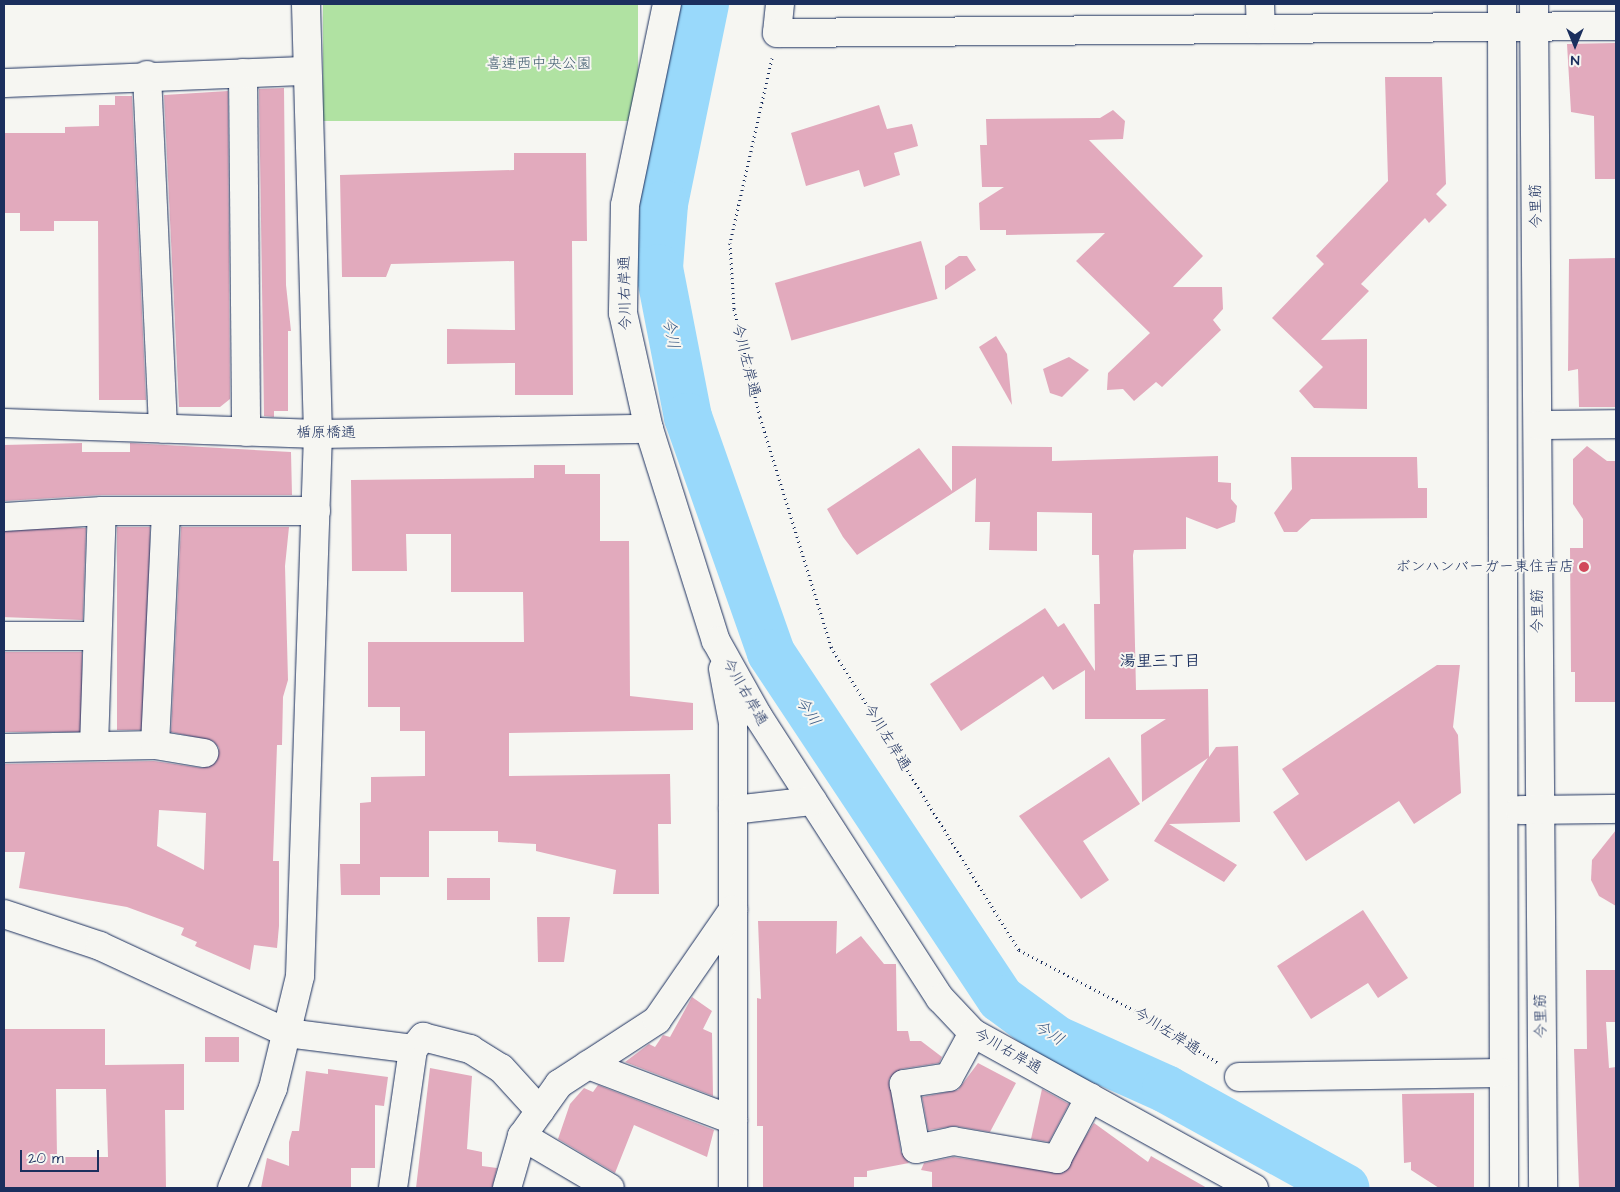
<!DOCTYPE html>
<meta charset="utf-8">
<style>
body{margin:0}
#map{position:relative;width:1620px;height:1192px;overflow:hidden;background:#f6f6f2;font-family:"Architects Daughter","Klee One",sans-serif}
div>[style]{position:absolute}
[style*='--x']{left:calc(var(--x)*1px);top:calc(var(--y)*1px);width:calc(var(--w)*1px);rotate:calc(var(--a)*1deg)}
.green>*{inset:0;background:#b0e2a2;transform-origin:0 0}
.river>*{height:48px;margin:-24px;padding:0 24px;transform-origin:24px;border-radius:24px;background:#99d9fb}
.building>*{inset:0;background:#e2aabd;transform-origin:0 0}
.path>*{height:3px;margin-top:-1.5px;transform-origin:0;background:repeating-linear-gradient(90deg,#1b2f5e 0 1px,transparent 0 5px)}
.roads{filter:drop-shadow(0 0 1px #1b2f5e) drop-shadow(0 0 1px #1b2f5e)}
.minor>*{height:28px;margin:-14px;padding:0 14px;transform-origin:14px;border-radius:14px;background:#f6f6f2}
.dots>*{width:14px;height:14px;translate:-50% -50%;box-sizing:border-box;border:2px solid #f6f6f2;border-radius:50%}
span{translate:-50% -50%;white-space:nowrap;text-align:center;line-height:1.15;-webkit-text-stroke:4px #f6f6f2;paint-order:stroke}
.park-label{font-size:15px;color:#405c6f}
.street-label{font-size:15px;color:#1b2f5e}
.poi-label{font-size:15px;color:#1b2f5e}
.right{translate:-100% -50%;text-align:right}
.water-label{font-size:16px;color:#3a5a85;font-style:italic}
.neighbourhood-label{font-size:16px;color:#1b2f5e;font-weight:700}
.frame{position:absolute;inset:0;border:5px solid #1b2f5e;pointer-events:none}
.north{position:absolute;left:1550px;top:20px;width:50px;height:50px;-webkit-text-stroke:4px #f6f6f2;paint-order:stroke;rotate:180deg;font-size:14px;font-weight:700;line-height:20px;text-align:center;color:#1b2f5e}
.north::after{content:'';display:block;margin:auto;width:18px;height:22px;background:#1b2f5e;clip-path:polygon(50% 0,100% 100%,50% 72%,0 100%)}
.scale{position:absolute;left:20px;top:1150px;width:79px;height:22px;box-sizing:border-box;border:2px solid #1b2f5e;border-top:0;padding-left:6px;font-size:15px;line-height:18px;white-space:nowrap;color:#1b2f5e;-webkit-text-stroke:4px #f6f6f2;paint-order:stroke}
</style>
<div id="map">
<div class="green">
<div style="left:323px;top:4px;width:315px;height:117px"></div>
</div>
<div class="river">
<div style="--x:705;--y:4;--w:204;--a:101.6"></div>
<div style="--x:664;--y:204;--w:64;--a:94.5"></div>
<div style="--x:659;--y:268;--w:152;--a:79"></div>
<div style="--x:688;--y:417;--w:250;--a:70.6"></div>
<div style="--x:771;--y:653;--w:415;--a:56.4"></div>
<div style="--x:1001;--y:999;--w:69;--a:36.2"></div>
<div style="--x:1057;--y:1040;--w:120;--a:24.2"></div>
<div style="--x:1166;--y:1089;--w:205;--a:28.9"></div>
</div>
<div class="building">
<div style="clip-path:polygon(1616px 43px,1616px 179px,1595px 179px,1594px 116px,1571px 112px,1567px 44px)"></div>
<div style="clip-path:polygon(1385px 77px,1442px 77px,1446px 184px,1436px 194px,1447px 205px,1429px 223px,1425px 218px,1361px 284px,1369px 291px,1321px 340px,1367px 339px,1367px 409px,1314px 408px,1299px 391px,1323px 367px,1272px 318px,1324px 264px,1316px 256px,1388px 181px)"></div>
<div style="clip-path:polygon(284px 88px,286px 285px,291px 331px,288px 331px,288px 411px,274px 411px,274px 417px,264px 416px,259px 89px)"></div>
<div style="clip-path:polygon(228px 91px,230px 399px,220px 407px,179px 407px,164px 95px)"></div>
<div style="clip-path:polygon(115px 96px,132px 96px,146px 400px,99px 400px,98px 221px,54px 221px,54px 231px,20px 231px,20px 213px,4px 213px,4px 133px,65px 133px,65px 127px,99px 126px,99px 105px,115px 105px)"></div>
<div style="clip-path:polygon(879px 105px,887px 129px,912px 124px,915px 134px,918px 146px,894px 153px,900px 175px,864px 187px,859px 170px,806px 186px,791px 133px)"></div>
<div style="clip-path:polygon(1113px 110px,1125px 121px,1123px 139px,1089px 140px,1203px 256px,1173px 287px,1222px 287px,1223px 309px,1213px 320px,1221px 330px,1162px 387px,1156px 382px,1134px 401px,1123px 389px,1107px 390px,1108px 373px,1150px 333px,1076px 261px,1105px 233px,1006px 235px,1006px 230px,980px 230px,979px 203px,1004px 187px,982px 187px,980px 145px,987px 145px,986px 119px,1100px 118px)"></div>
<div style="clip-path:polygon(514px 153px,586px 153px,587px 241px,572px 241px,573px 395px,515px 395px,515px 363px,447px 364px,447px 329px,515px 330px,514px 261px,391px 264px,386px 277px,342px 277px,340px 175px,514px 170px)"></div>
<div style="left:921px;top:241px;width:60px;height:152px;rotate:74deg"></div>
<div style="clip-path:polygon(959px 256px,967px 256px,976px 270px,945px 290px,945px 266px)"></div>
<div style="clip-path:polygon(1616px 258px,1616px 407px,1579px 407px,1578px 369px,1568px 371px,1569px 259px)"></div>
<div style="clip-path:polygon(996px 336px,1007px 354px,1012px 405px,979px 347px)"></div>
<div style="clip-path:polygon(1069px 357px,1089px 370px,1062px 397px,1050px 393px,1043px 369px)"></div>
<div style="clip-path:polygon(82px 443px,82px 452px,130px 452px,130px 443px,291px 452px,292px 495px,102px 495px,4px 501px,4px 445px)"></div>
<div style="clip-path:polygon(952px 446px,1052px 447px,1052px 461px,1218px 456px,1218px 482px,1231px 483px,1231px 499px,1237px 506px,1235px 522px,1217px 529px,1186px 517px,1186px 549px,1134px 550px,1133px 555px,1136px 690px,1208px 689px,1209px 757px,1216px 747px,1238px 746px,1240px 822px,1169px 824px,1237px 865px,1224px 882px,1154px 841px,1208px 758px,1142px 802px,1141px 735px,1166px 719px,1085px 719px,1085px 670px,1053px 690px,1043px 676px,961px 731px,930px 684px,1045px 608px,1058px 627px,1064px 623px,1095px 671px,1094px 604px,1100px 604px,1099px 555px,1092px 555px,1092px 513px,1037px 512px,1037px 551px,989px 550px,990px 522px,975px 522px,976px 478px,857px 555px,843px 537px,827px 509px,919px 448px,952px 491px)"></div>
<div style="clip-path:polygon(1587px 446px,1607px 461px,1616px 461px,1616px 702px,1575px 702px,1575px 672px,1571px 672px,1570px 548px,1583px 548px,1583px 519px,1573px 504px,1573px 459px)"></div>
<div style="clip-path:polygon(1291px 457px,1417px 457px,1418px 488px,1427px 488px,1427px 518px,1311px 519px,1297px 532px,1284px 532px,1274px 513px,1292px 489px)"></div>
<div style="clip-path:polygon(534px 465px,565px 465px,565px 474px,600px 474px,600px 541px,629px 541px,630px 696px,693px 703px,693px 730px,509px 733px,509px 776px,670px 774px,671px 824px,658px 824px,659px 894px,613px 894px,616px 870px,536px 851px,536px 844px,498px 842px,498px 831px,429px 831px,429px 877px,380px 877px,380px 895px,341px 895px,340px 864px,360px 864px,360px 803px,371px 802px,371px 777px,425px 776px,425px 731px,400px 731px,400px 707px,368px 707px,368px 642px,524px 642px,523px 592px,451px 592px,451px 534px,406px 534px,407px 571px,352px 571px,351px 480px,534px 478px)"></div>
<div style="left:117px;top:527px;width:33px;height:203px"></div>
<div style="clip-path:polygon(evenodd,181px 527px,289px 527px,285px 566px,288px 680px,283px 697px,282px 745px,277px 745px,273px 861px,279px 861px,279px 926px,277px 948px,254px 945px,250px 970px,195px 946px,197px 942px,181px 935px,184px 928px,127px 907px,19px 888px,25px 852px,4px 852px,4px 764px,154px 761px,202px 768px,216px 762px,219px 748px,213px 741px,171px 732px,181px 527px,159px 810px,206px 813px,204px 870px,157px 846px,159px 810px)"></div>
<div style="left:86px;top:528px;width:92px;height:82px;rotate:92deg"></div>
<div style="left:4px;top:652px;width:78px;height:80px"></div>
<div style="clip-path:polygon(1437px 665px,1460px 665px,1453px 727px,1458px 735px,1461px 793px,1414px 824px,1399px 801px,1306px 861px,1273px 812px,1299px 794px,1282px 769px)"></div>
<div style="clip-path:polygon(1109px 757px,1140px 804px,1083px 841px,1109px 880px,1081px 899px,1019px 816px)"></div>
<div style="clip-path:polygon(1616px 830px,1616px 906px,1599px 896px,1591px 880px,1592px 860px)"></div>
<div style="left:447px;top:878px;width:43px;height:22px"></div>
<div style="clip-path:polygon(1363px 910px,1408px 978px,1378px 998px,1368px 983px,1311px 1019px,1277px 966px)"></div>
<div style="clip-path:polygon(537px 917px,570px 917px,564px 962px,538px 962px)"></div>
<div style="clip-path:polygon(758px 921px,837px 921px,836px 954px,861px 936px,884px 964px,896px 964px,897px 1031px,908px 1031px,910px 1041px,921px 1041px,942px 1057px,939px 1063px,901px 1069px,889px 1079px,901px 1152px,909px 1163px,867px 1171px,867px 1177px,854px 1177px,854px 1187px,763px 1188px,763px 1126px,757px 1126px,757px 998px,761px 999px)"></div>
<div style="clip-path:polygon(1586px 970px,1616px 970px,1616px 1022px,1606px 1022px,1609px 1068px,1616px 1067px,1616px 1188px,1579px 1188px,1574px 1049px,1587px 1049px)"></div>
<div style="clip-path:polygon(692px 997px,712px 1011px,703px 1029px,712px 1033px,713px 1096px,625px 1062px,649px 1044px,655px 1047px,663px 1035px,670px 1037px)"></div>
<div style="clip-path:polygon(evenodd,4px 1029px,105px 1029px,105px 1065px,184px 1064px,184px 1110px,165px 1110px,166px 1188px,4px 1188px,4px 1029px,56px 1089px,106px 1089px,108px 1157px,57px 1157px,56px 1089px)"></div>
<div style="left:205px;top:1037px;width:34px;height:25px"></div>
<div style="clip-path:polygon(978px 1063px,1016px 1083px,990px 1132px,955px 1126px,928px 1130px,922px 1097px,958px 1090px)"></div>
<div style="clip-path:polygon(430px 1068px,472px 1076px,467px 1149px,482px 1152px,482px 1166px,497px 1168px,492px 1188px,416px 1188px)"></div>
<div style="clip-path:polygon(328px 1069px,388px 1077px,384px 1106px,375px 1105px,375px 1168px,351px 1168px,351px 1188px,261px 1188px,267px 1158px,289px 1166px,289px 1142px,292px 1131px,299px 1131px,306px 1071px,328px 1074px)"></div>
<div style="clip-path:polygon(598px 1085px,714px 1130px,707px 1157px,634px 1125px,615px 1173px,558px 1139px,570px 1104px,584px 1088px,593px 1092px)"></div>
<div style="clip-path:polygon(1042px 1089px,1069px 1104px,1049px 1142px,1031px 1139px)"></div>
<div style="clip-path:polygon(1474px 1093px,1474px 1187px,1439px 1188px,1411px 1170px,1411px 1162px,1404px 1163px,1402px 1094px)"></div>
<div style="clip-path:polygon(1094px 1123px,1148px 1162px,1151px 1156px,1207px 1188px,932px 1188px,932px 1172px,921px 1170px,924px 1163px,953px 1157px,1063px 1173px)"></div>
</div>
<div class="path">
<div style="--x:772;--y:58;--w:190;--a:102.8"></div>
<div style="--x:730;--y:243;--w:66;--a:86.5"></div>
<div style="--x:734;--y:309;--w:111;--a:76.5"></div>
<div style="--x:760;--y:417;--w:241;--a:72.8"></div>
<div style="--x:831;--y:647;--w:357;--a:58.2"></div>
<div style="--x:1019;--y:950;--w:147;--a:27.6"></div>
<div style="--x:1149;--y:1018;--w:82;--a:33.1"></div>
</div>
<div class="roads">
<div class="minor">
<div style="--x:667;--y:4;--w:205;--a:101.8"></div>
<div style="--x:625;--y:205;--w:108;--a:91.1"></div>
<div style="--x:623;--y:313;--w:119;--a:77.4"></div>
<div style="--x:649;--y:429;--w:222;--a:72.5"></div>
<div style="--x:716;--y:641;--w:86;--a:60.8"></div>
<div style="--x:758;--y:716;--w:336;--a:57.2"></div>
<div style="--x:940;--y:998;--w:48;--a:46.7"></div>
<div style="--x:973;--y:1033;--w:321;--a:28.9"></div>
<div style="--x:780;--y:4;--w:29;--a:96"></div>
<div style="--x:777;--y:33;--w:839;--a:-0.48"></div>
<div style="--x:1260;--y:4;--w:25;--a:88"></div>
<div style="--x:1502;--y:4;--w:1184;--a:89.9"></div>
<div style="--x:1534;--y:4;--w:1184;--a:89.56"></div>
<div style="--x:243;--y:73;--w:359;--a:89.5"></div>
<div style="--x:147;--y:75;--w:354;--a:87.4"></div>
<div style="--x:4;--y:83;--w:303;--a:-2.3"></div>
<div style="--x:4;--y:423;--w:314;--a:2"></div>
<div style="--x:318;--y:434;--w:331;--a:-0.9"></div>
<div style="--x:1538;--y:425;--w:78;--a:-0.7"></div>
<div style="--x:4;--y:517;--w:98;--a:-3.5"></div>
<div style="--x:102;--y:511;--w:214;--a:0"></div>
<div style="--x:4;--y:636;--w:93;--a:0"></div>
<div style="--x:723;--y:669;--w:55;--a:79.5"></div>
<div style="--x:733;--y:723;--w:465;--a:90"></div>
<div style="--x:155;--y:745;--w:234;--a:-87.3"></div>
<div style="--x:94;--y:746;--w:235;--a:-88.1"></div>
<div style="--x:4;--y:748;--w:151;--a:-1.1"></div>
<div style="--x:155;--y:745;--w:50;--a:9.3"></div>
<div style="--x:733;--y:810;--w:80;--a:-6.5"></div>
<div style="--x:1520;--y:810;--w:96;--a:-0.6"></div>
<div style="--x:4;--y:914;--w:101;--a:18.4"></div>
<div style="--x:100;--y:946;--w:206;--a:24.9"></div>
<div style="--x:287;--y:1033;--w:127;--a:7.2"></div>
<div style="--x:973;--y:1033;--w:50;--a:118.6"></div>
<div style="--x:949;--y:1077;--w:46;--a:171.2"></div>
<div style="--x:904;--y:1084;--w:66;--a:79.5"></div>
<div style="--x:916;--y:1149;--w:38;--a:-12"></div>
<div style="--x:953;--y:1141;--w:106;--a:9.8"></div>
<div style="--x:1057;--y:1159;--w:70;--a:-62"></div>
<div style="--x:588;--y:1065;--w:155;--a:20.8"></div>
<div style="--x:1239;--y:1077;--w:263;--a:-0.9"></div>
<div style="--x:522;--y:1136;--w:102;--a:30.6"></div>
<div style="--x:232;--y:1188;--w:108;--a:-67.7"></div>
<div style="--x:273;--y:1088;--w:115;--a:-76.4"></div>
<div style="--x:300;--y:976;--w:542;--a:-88.1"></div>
<div style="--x:318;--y:434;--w:430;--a:-91.6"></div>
<div style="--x:393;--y:1188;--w:140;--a:-81.8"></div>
<div style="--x:413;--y:1049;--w:16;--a:-50"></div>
<div style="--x:423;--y:1037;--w:49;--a:14.3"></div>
<div style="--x:470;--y:1049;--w:36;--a:32"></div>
<div style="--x:501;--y:1068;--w:58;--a:47.8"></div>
<div style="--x:507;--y:1188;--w:54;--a:-73.9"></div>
<div style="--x:522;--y:1136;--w:64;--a:-54.6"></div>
<div style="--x:559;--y:1084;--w:117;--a:-33.1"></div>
<div style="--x:657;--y:1020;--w:134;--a:-55.4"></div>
</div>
</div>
<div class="dots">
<div style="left:1584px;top:567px;background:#d1495b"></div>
</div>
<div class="park-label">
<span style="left:539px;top:64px">喜連西中央公園</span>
</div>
<div class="street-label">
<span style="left:1536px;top:206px;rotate:-91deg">今里筋</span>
<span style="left:625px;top:293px;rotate:-91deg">今川右岸通</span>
<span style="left:746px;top:360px;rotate:76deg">今川左岸通</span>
<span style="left:326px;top:433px">楯原橋通</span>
<span style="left:1538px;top:611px;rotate:-90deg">今里筋</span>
<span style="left:745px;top:692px;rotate:60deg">今川右岸通</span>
<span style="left:887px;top:737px;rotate:58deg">今川左岸通</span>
<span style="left:1541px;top:1016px;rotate:-91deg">今里筋</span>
<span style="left:1167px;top:1031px;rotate:32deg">今川左岸通</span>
<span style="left:1008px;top:1051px;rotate:30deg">今川右岸通</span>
</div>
<div class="poi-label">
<span class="right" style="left:1574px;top:567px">ボンハンバーガー東住吉店</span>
</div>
<div class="water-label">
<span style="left:671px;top:333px;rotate:79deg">今川</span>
<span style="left:808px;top:711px;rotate:57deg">今川</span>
<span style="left:1049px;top:1033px;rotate:33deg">今川</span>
</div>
<div class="neighbourhood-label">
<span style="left:1160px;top:661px">湯里三丁目</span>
</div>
<div class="frame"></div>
<div class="north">N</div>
<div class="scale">20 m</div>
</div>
